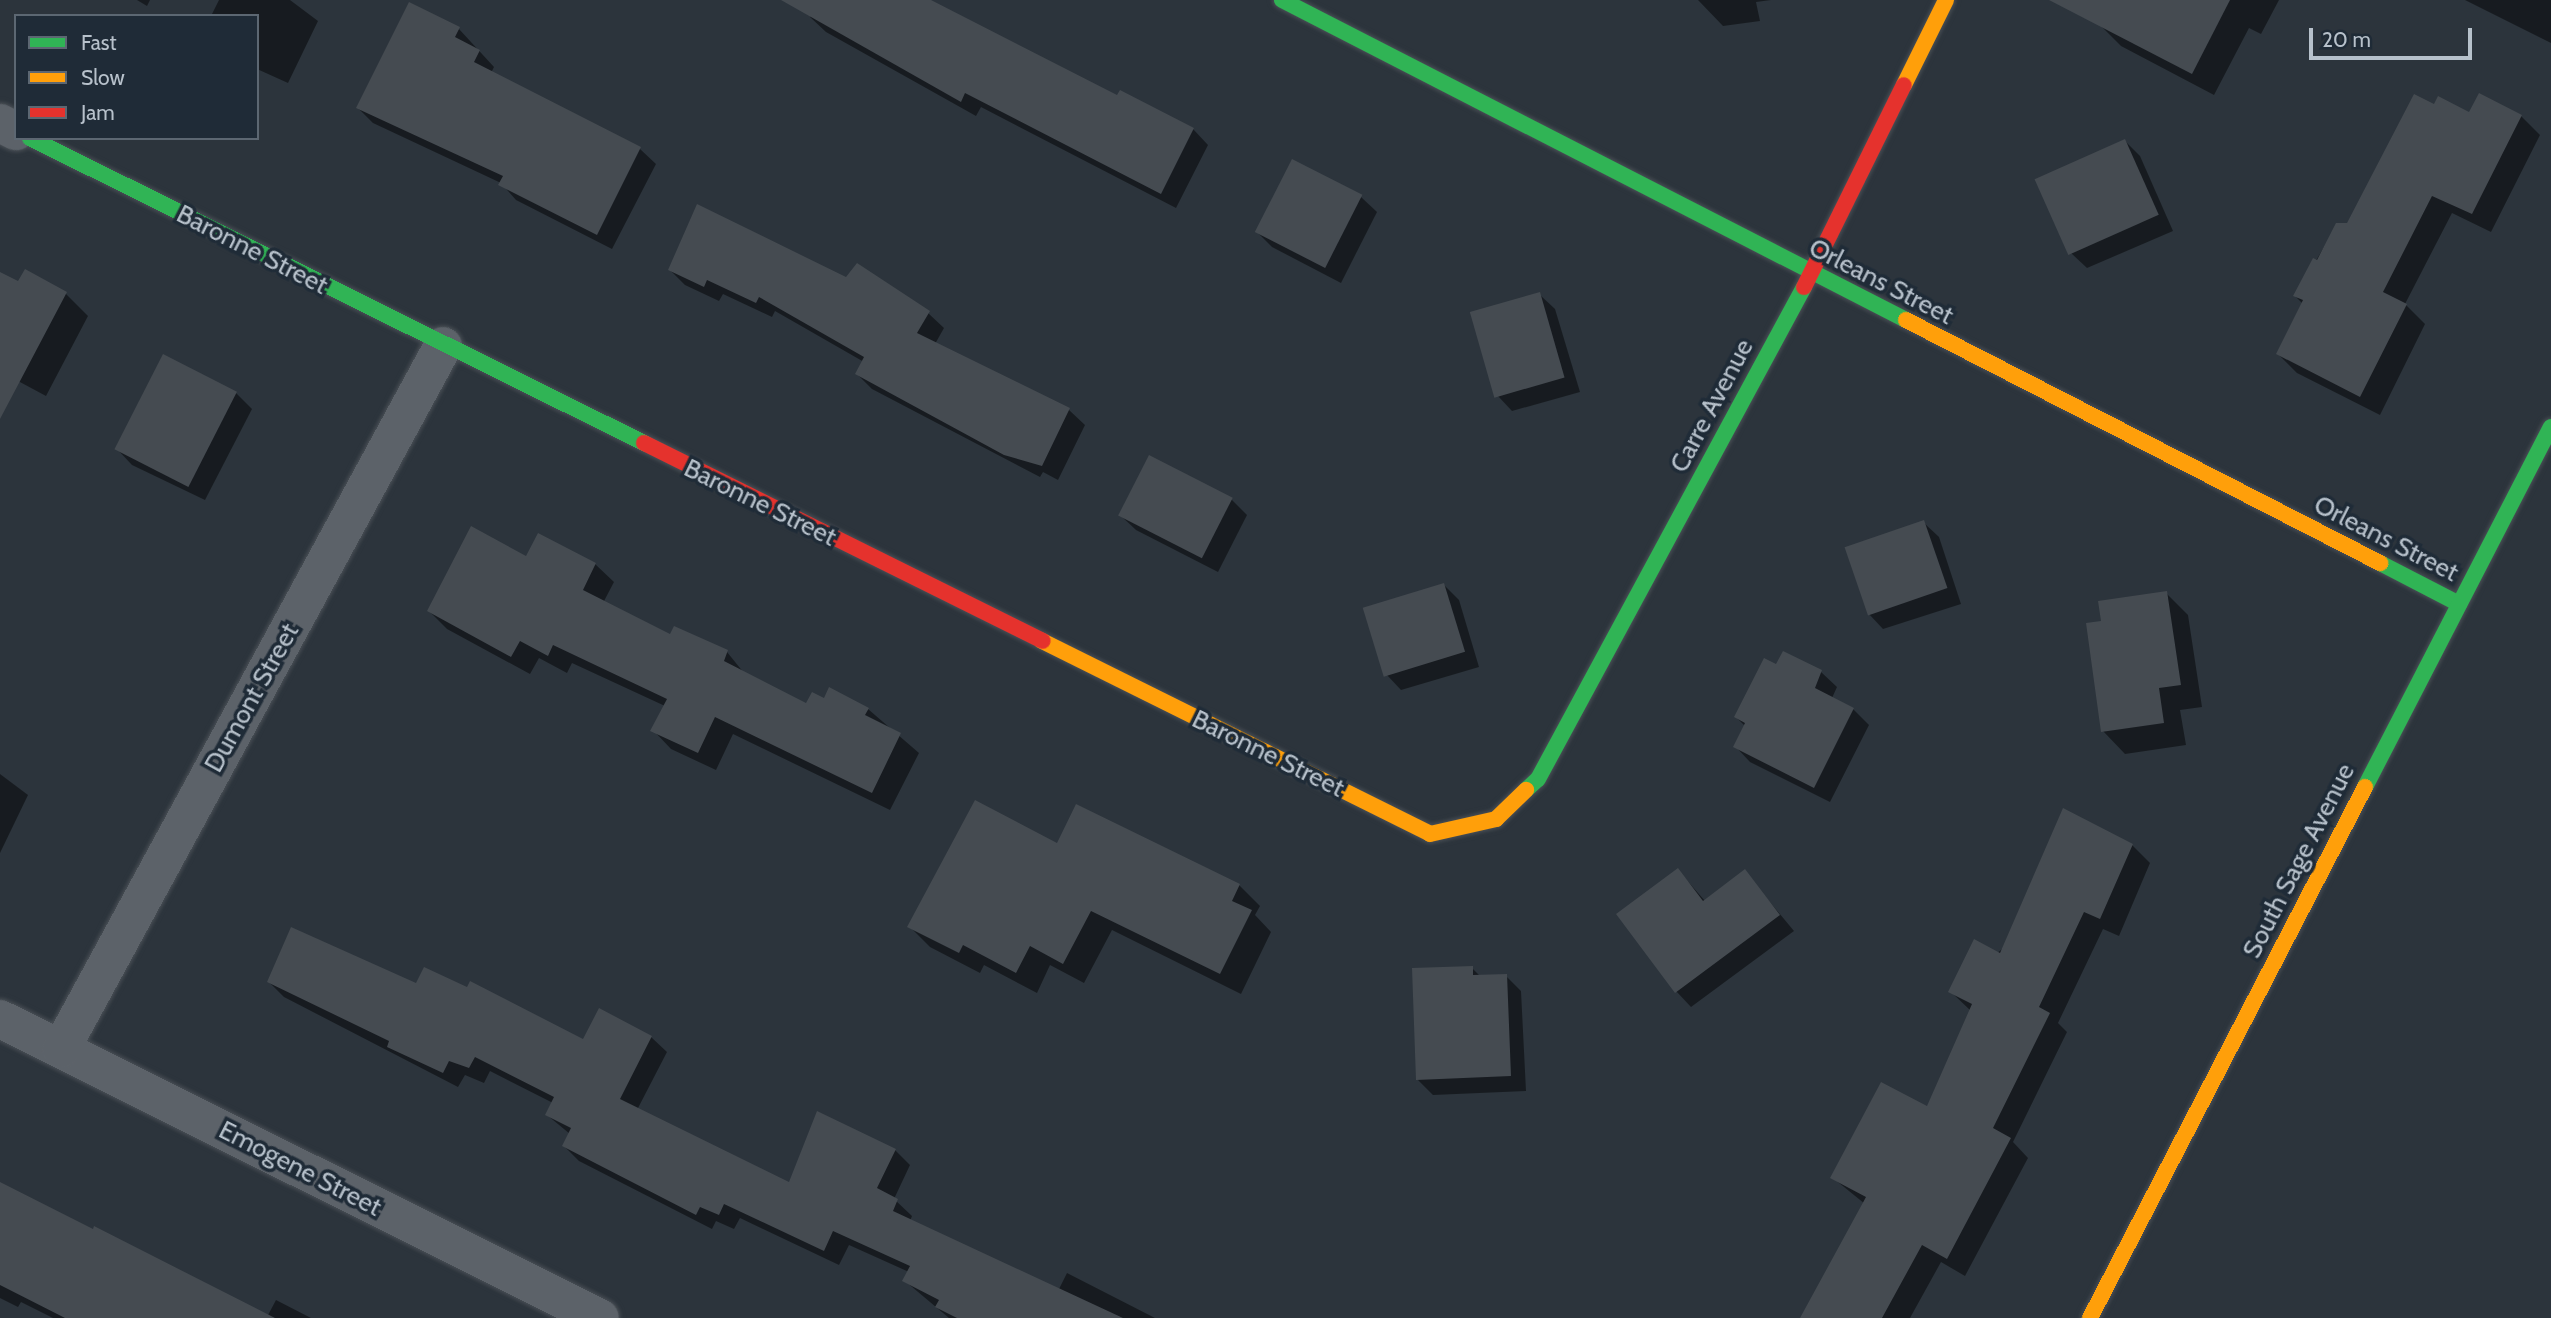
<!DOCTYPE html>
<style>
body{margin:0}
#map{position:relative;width:2551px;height:1318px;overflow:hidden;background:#2c343c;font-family:Cabin,sans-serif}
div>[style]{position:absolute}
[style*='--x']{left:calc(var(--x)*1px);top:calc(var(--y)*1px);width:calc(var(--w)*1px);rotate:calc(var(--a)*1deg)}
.shadow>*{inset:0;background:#0007}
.building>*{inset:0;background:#454b51;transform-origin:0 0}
.roads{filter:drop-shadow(0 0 2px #4a5056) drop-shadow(0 0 2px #4a5056)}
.street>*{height:38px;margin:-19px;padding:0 19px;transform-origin:19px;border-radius:19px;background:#5c6269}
.fast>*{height:16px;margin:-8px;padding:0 8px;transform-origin:8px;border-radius:8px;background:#30b455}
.slow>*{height:16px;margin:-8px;padding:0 8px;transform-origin:8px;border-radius:8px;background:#ff9f0a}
.jam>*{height:16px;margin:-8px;padding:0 8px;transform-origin:8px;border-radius:8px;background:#e5322d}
span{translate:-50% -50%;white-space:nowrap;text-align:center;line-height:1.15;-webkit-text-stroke:7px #1f2b37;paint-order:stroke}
.street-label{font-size:26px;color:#b7c1cb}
.legend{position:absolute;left:14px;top:14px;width:245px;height:126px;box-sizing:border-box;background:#1f2b37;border:2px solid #5c6772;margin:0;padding:9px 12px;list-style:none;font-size:21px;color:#b7c1cb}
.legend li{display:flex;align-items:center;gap:14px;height:35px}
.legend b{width:35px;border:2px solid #5c6772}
.scale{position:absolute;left:2309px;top:28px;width:163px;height:32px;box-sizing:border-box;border:4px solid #b7c1cb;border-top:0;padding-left:9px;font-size:21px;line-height:24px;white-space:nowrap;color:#b7c1cb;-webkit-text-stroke:5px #1f2b37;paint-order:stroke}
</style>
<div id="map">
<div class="shadow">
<div style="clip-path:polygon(137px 0,150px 0,147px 6px)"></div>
<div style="clip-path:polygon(219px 0,290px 0,318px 21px,288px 83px,257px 69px,257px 16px,211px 16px)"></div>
<div style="clip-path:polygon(819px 0,927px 0,1118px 97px,1193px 129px,1208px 145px,1176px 208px,981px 107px,976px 116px,826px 32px,810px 17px)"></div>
<div style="clip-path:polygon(1698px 0,1771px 0,1756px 2px,1760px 21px,1723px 26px)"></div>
<div style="clip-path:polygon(2112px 0,2279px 0,2261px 34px,2249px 28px,2214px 95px,2121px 46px,2099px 24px)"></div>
<div style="clip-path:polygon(2465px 0,2551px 0,2551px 43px)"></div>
<div style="clip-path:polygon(459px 29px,494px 67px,491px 73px,640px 149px,656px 164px,612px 249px,516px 200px,501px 183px,373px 123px,358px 108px)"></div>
<div style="clip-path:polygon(2435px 107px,2470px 114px,2521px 116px,2540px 135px,2491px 232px,2452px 213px,2405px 304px,2425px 324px,2380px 415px,2297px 373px,2278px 354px,2303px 304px,2295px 296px,2337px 225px,2348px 224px)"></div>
<div style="clip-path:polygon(2125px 141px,2140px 156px,2173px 231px,2087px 268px,2071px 253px)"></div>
<div style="clip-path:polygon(1292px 162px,1361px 197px,1377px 212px,1341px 283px,1272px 247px,1257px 232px)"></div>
<div style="clip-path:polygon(670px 270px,847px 279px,928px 313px,944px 328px,935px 344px,1069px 410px,1085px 425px,1058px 480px,1043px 472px,1040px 477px,872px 389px,857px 374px,864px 362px,775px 311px,772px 317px,723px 294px,719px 301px,685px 285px)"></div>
<div style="clip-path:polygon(25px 272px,66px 294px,88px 316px,46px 396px,5px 374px,0 382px,0 274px,19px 283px)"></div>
<div style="clip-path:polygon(1539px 294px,1555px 309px,1580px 392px,1512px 411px,1497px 395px)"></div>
<div style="clip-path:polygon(163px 356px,236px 393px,252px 409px,205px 500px,132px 465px,117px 449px)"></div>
<div style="clip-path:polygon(1231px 499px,1247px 515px,1218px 572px,1136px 530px,1120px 515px)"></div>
<div style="clip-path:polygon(1923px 522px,1939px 537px,1961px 604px,1883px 629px,1868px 613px)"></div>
<div style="clip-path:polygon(526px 558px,595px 564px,614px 582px,603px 603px,671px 637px,727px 652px,744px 673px,807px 705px,824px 700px,868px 709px,919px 753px,890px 810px,733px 734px,716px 770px,671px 749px,653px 730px,665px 706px,572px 663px,567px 673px,539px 658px,530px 674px,447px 629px,429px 611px)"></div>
<div style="clip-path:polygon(1444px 585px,1459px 600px,1479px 667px,1401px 690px,1386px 674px)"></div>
<div style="clip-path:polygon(2166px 593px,2188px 615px,2202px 707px,2180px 710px,2186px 745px,2125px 754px,2103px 731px,2103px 622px)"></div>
<div style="clip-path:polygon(1777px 666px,1821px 672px,1837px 687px,1832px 698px,1853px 709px,1869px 725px,1830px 802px,1750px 762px,1735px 746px,1745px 726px,1736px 717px)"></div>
<div style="clip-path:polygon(0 774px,28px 795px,0 853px)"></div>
<div style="clip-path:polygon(2132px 845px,2150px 863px,2119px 936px,2103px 929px,2058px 1023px,2067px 1032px,2013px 1142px,2028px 1158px,1965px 1276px,1941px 1262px,1910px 1318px,1804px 1318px,1865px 1204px,1833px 1178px,1928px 1109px,1971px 1011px,1950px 991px)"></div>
<div style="clip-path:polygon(1678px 870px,1705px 901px,1745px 872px,1794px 931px,1691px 1007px,1676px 991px)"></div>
<div style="clip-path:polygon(1239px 885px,1260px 906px,1255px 915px,1271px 932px,1241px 994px,1112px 930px,1084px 983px,1050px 965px,1037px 993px,984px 965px,980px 973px,930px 947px,910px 927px)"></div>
<div style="clip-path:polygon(1472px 968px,1481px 977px,1506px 976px,1521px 991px,1526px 1091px,1433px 1095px,1418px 1080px)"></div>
<div style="clip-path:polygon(269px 982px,417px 985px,584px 1041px,651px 1037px,667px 1052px,637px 1110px,790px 1184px,895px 1150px,910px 1165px,894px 1199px,912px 1216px,910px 1221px,1058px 1291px,1067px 1273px,1155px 1318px,949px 1318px,905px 1281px,909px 1272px,849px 1245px,839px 1265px,740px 1218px,734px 1229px,716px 1221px,712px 1229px,579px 1161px,564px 1146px,570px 1134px,547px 1115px,553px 1103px,490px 1071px,484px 1083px,465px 1075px,458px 1087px,284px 997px)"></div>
<div style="clip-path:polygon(0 1184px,267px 1317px,276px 1300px,311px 1318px,53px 1318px,21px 1302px,18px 1307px,0 1298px)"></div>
</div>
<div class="building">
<div style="clip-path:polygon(781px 0,931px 0,1117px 95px,1120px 90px,1194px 128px,1161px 194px,965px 93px,961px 102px)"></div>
<div style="clip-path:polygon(2049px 0,2230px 0,2192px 74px)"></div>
<div style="clip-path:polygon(409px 2px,460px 27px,455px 37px,480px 50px,474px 62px,641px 147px,597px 235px,498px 185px,503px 176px,356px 108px)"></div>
<div style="clip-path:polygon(2479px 93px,2522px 115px,2472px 214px,2432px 196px,2383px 292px,2407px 304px,2360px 397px,2276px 354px,2303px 300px,2293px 296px,2313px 258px,2317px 260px,2336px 223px,2347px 223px,2414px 94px,2434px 104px,2438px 96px,2469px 112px)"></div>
<div style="left:2125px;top:139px;width:83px;height:99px;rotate:66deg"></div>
<div style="left:1292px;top:159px;width:79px;height:82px;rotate:27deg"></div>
<div style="clip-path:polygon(697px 204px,846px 277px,857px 263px,930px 311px,917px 333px,1070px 408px,1042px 466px,1004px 455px,855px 374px,864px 357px,759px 297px,756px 303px,707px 280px,704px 287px,668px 270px)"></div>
<div style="clip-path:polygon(25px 269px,67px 292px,0 419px,0 272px,18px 281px)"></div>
<div style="left:1540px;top:292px;width:89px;height:73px;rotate:74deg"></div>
<div style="left:163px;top:354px;width:83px;height:107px;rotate:27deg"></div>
<div style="left:1149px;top:455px;width:94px;height:68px;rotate:27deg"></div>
<div style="left:1924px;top:520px;width:72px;height:84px;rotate:71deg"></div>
<div style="clip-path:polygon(471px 526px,526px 556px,538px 533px,596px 563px,583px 590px,670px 634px,674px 626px,728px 650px,724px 661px,806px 703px,812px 692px,824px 698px,829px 687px,869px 708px,865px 715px,901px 733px,872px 793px,715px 717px,698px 753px,650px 731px,667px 699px,553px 645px,548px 656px,520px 641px,511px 657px,427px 611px)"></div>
<div style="left:1444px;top:583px;width:72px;height:85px;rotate:73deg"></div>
<div style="clip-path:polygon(2167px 591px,2181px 685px,2159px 688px,2164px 723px,2101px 732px,2086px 623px,2101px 621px,2098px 601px)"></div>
<div style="clip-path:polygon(1783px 651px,1822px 670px,1815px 688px,1854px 708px,1814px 788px,1733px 747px,1745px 723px,1734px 717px,1764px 658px,1776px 664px)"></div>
<div style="clip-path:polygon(975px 800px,1057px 843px,1076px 804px,1240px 884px,1232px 901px,1252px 910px,1220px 974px,1091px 911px,1063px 964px,1030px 946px,1016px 973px,963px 945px,959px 953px,907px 927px)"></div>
<div style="clip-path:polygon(2063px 808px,2133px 844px,2100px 919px,2084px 912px,2039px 1007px,2050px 1013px,1993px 1128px,2011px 1138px,1947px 1259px,1922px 1245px,1882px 1318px,1800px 1318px,1866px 1197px,1830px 1178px,1881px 1082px,1927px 1106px,1972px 1004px,1948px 992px,1974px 939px,2000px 953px)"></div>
<div style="clip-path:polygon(1678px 868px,1703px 901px,1745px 869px,1780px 915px,1675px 993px,1616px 914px)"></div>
<div style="clip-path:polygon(291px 927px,416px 983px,424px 967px,467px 987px,470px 981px,583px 1039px,599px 1008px,652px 1036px,620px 1099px,789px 1182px,817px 1111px,896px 1149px,877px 1188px,898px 1199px,893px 1211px,1123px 1318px,957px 1318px,935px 1307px,939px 1300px,902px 1281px,910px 1266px,833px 1231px,824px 1251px,724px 1204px,719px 1215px,700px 1207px,696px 1215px,562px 1146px,571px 1128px,545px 1115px,554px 1097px,475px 1057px,469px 1068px,449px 1061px,443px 1073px,387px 1047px,389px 1041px,267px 982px)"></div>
<div style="clip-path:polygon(1473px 966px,1473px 975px,1507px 974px,1511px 1076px,1416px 1080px,1412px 968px)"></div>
<div style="clip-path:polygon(0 1182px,93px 1229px,94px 1226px,275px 1318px,65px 1318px,0 1285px)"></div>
</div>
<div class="roads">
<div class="street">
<div style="--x:0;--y:123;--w:18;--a:27"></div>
<div style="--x:0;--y:1019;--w:670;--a:26.49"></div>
<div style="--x:61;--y:1049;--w:800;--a:-61.48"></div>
</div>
<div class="fast">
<div style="--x:1282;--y:0;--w:701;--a:27.15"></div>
<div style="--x:30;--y:138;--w:686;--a:26.42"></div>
<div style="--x:2380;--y:563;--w:89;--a:27.4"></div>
<div style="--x:2365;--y:787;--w:405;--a:-62.7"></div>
<div style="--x:1526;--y:790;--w:16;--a:-43"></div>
<div style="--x:1538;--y:779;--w:559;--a:-61.6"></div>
</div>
<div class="slow">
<div style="--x:1904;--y:85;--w:95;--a:-63.7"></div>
<div style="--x:1906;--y:320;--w:533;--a:27.14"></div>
<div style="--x:1042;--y:641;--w:433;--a:26.4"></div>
<div style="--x:1430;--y:834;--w:68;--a:-12.8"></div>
<div style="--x:1496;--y:819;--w:42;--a:-44"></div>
<div style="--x:2090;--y:1318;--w:598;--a:-62.62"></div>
</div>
<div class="jam">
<div style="--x:1804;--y:287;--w:225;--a:-63.7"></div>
<div style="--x:644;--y:443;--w:445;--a:26.4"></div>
</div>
</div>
<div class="street-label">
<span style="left:252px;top:250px;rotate:27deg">Baronne Street</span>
<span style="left:1881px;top:282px;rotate:27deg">Orleans Street</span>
<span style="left:1712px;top:406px;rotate:-62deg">Carre Avenue</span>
<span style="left:760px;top:503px;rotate:26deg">Baronne Street</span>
<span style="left:2386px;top:539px;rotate:27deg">Orleans Street</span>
<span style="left:252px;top:698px;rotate:-61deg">Dumont Street</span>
<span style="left:1268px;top:754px;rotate:26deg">Baronne Street</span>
<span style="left:2299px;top:861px;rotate:-63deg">South Sage Avenue</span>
<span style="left:300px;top:1169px;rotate:27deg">Emogene Street</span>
</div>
<ul class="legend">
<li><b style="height:9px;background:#30b455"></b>Fast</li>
<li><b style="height:9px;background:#ff9f0a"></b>Slow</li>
<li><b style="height:9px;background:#e5322d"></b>Jam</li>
</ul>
<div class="scale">20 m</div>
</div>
